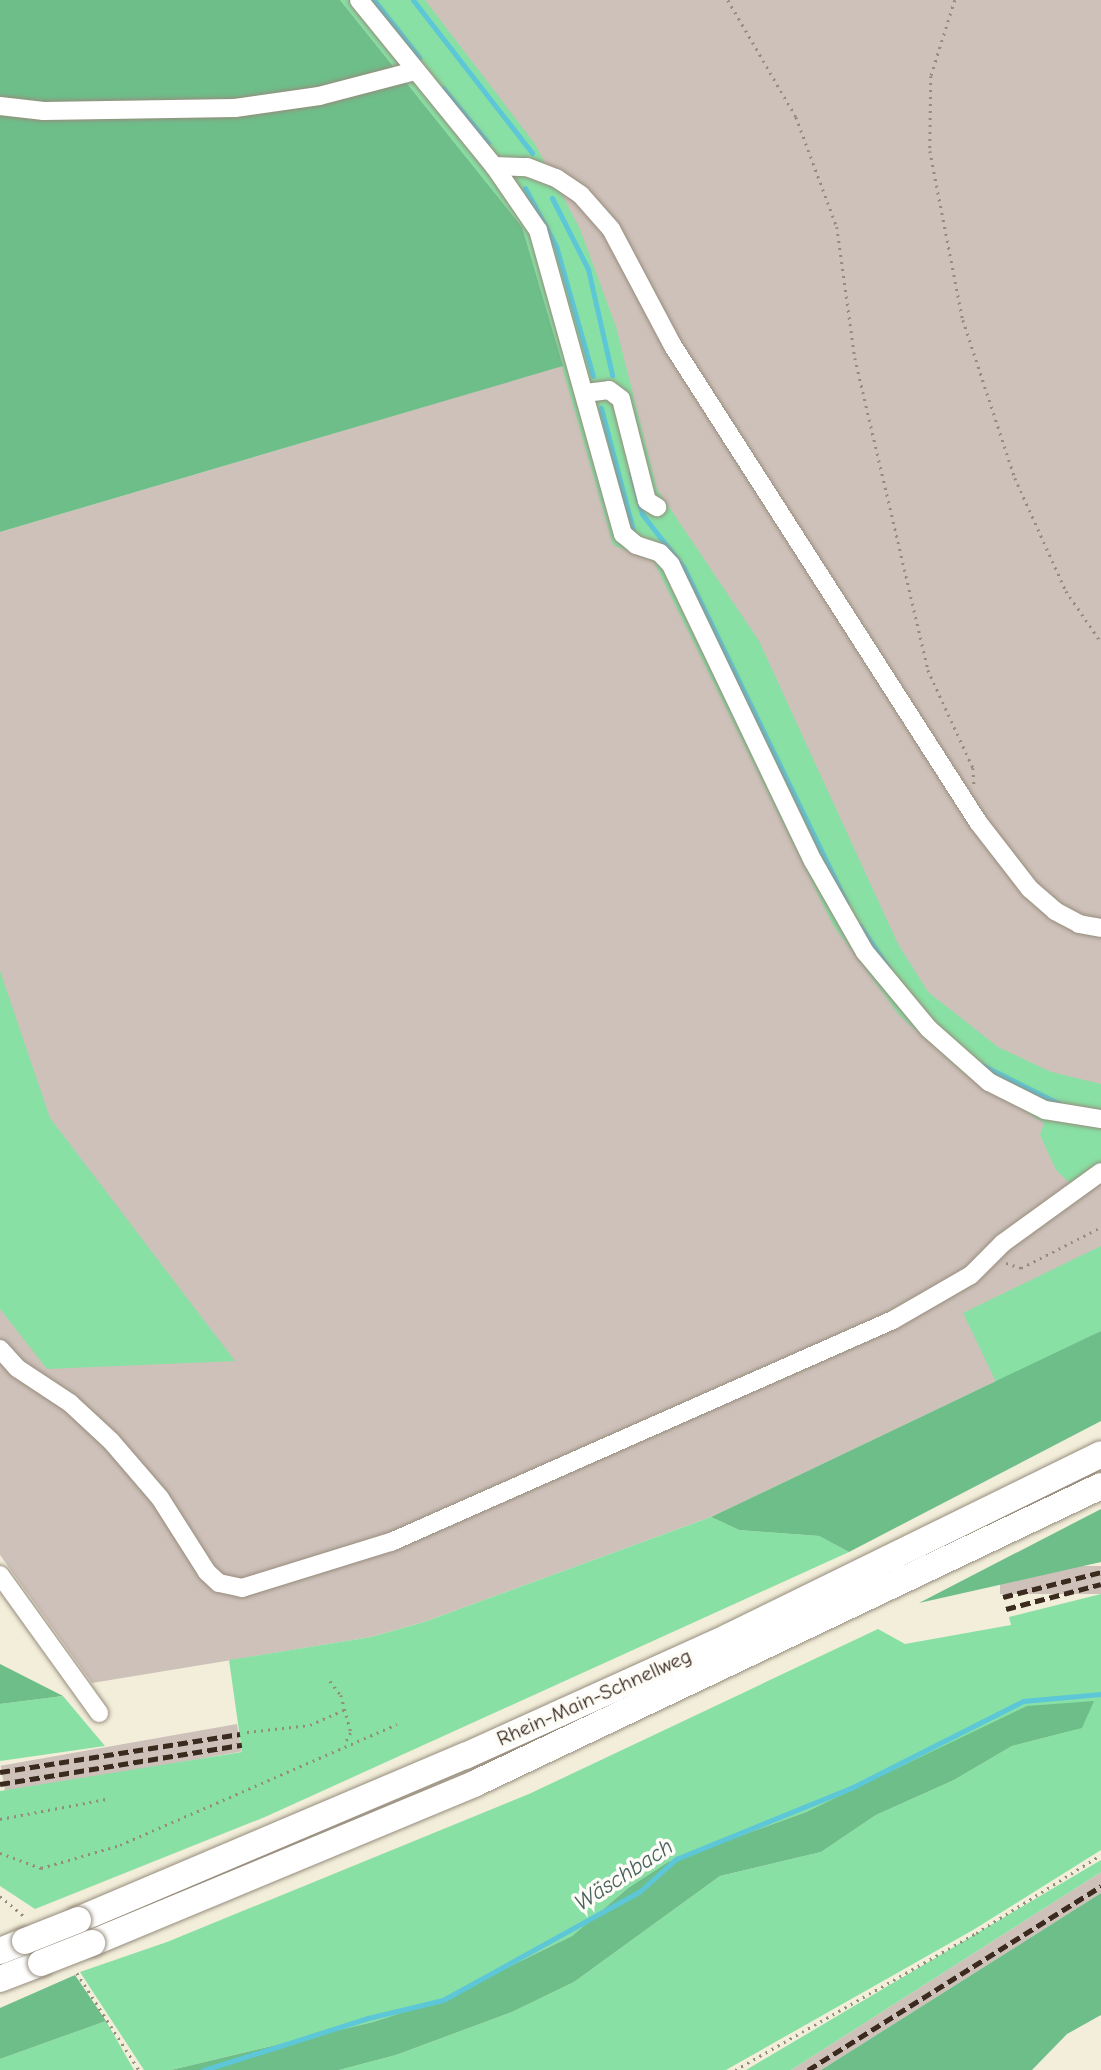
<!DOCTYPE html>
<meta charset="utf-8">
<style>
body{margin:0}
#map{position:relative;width:1101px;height:2070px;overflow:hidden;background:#f2eeda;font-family:"Comic Neue",sans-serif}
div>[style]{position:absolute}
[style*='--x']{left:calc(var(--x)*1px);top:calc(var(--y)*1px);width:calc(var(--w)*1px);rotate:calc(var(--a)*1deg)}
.industrial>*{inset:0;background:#cec1ba;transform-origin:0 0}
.green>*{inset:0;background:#88e0a4}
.forest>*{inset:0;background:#6ebe8a}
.stream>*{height:5px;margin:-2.5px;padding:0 2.5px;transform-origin:2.5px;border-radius:2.5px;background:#5dc7d8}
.path>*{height:2.5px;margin-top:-1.25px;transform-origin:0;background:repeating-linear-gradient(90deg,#968c7c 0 2px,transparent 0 7px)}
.roads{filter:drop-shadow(0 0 2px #968c7c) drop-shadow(0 0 2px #968c7c)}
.minor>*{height:18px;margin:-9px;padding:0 9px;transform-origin:9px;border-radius:9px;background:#fff}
.highway>*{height:26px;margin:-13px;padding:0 13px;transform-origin:13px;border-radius:13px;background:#fff}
.rail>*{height:5px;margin-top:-2.5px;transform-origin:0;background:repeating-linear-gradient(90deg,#3b2a1e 0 10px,transparent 0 15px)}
.bridges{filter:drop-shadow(0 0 2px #968c7c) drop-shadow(0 0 2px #968c7c)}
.highway-bridge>*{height:26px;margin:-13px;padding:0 13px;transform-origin:13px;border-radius:13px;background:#fff}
span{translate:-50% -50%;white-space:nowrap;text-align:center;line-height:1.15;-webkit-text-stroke:7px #fdfcf7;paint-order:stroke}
.street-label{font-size:21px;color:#3b2a1e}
.water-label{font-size:23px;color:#47615f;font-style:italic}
</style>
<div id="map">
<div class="industrial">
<div style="clip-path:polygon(340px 0,1101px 0,1101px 1331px,711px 1517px,424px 1622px,371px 1637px,92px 1683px,0 1555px,0 532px,562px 366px,522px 227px)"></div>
<div style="left:1101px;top:1566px;width:28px;height:101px;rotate:90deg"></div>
<div style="left:237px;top:1724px;width:28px;height:240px;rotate:80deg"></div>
<div style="clip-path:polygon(1101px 1872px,1101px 1893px,821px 2070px,791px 2070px)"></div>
</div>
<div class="green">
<div style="clip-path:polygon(340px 0,425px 0,535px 144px,580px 229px,616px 327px,657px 489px,759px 641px,898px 944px,928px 992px,998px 1047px,1051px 1072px,1101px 1084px,1101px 1179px,1079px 1192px,1056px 1170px,1040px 1135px,1044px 1123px,966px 1075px,899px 1015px,833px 925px,654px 562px,613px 545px,522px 227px)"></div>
<div style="clip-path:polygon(0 971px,50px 1118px,235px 1361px,47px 1369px,0 1309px)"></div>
<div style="clip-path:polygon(1101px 1246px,1101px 1331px,997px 1384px,963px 1313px)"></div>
<div style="clip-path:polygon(711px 1517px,739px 1530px,819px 1536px,849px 1552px,265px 1817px,35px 1909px,0 1886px,0 1791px,242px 1752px,229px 1660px,371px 1637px,424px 1622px)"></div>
<div style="clip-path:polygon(1101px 1594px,1101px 1850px,973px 1930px,726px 2070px,339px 2070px,396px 2055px,512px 2012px,574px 1982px,720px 1876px,821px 1852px,876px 1815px,954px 1780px,1012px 1746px,1082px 1728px,881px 1777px,806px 1812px,668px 1862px,628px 1888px,572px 1936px,441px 2000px,373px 2022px,171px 2070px,144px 2070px,80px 1972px,167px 1942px,529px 1794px,878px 1629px,905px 1644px,1011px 1625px,1009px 1617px)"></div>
<div style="clip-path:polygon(63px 1696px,105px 1746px,0 1761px,0 1704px)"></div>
<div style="clip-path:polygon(1101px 1860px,1101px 1872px,791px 2070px,746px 2070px)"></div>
<div style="clip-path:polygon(106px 2021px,134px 2070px,0 2070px,0 2059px)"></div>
</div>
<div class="forest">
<div style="clip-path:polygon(0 0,340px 0,522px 227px,563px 366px,0 532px)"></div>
<div style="clip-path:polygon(1101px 1331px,1101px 1421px,849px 1552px,819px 1536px,739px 1530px,711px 1517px)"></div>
<div style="clip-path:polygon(1101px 1509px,1101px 1562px,919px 1603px)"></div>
<div style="clip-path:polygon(0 1664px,63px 1696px,0 1704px)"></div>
<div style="clip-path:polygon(1094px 1701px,1082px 1728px,1012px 1746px,954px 1780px,876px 1815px,821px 1852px,720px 1876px,574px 1982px,512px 2012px,396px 2055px,339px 2070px,171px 2070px,373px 2022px,441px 2000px,572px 1936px,628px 1888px,668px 1862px,806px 1812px,1027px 1706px)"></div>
<div style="clip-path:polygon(1101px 1893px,1101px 2015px,1067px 2034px,1032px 2070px,821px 2070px)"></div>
<div style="clip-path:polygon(75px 1975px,106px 2021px,0 2059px,0 2008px)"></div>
</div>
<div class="stream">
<div style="--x:374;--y:0;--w:73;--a:51.7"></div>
<div style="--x:413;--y:0;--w:194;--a:52.1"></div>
<div style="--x:443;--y:88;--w:71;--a:50.7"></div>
<div style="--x:525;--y:188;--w:66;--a:61.9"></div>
<div style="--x:556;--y:246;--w:135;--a:74.1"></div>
<div style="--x:552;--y:198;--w:80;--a:63.1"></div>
<div style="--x:588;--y:269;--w:109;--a:77.2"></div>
<div style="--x:601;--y:408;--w:126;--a:75.3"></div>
<div style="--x:631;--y:473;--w:42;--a:75"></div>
<div style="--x:642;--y:514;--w:68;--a:52.1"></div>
<div style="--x:684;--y:568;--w:373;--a:64.1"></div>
<div style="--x:860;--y:926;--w:50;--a:55.7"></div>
<div style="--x:982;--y:1065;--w:87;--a:26.6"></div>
<div style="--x:204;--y:2070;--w:172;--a:-17.6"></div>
<div style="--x:368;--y:2018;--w:77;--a:-13.5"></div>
<div style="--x:443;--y:2000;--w:224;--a:-28.9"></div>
<div style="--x:639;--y:1892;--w:50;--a:-41.7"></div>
<div style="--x:676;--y:1859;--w:191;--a:-22.1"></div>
<div style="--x:853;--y:1787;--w:191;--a:-26.8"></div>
<div style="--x:1023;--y:1701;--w:78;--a:-5.1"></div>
</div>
<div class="path">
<div style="--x:728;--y:0;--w:135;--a:59.8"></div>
<div style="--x:796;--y:117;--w:117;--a:69.6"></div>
<div style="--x:837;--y:227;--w:132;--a:82.2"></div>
<div style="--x:855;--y:358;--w:320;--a:76.8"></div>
<div style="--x:928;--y:670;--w:108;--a:65.3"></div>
<div style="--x:973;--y:768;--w:16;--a:86"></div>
<div style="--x:955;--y:0;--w:80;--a:107.5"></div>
<div style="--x:931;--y:76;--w:75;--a:90.8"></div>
<div style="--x:930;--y:151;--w:172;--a:79"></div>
<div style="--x:963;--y:320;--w:166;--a:71.8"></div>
<div style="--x:1015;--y:478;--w:124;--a:65.7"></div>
<div style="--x:1066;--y:591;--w:62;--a:55.5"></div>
<div style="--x:1006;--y:1263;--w:16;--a:18"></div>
<div style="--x:1021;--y:1268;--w:90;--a:-27.1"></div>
<div style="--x:330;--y:1681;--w:18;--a:52"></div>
<div style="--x:341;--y:1695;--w:39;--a:75"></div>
<div style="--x:351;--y:1733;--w:12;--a:121"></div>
<div style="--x:247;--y:1732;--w:63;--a:-6.3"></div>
<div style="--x:310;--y:1725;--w:37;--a:-24"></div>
<div style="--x:0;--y:1819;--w:108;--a:-10.7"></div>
<div style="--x:0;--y:1853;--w:44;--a:20.1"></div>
<div style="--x:41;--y:1868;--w:82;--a:-16.2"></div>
<div style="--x:120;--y:1845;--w:302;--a:-23.6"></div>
<div style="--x:0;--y:1896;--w:33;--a:40"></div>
<div style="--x:77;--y:1973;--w:115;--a:57.4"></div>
<div style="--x:735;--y:2070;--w:277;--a:-29.6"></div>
<div style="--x:976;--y:1933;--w:147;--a:-32"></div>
</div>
<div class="roads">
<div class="minor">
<div style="--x:359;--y:0;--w:214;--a:50.9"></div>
<div style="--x:494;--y:166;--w:33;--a:2"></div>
<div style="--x:527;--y:167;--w:31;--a:21"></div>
<div style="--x:556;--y:178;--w:30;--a:34"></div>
<div style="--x:581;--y:195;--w:45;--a:48.6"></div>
<div style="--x:611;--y:229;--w:132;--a:62.1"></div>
<div style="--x:673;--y:346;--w:565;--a:57.35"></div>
<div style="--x:978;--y:822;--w:85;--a:52.2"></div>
<div style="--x:1030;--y:889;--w:33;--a:41"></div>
<div style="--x:1055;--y:911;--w:27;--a:28"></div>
<div style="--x:1079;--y:924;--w:22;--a:10"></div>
<div style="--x:0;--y:106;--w:44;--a:6.5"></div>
<div style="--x:44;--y:111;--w:191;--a:-0.9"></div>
<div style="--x:235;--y:108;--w:85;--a:-8.1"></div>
<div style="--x:319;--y:96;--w:99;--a:-14.6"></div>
<div style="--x:494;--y:166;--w:78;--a:55.5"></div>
<div style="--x:538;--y:230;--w:316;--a:74.4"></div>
<div style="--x:623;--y:534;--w:17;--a:40"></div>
<div style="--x:636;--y:545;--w:25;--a:18"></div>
<div style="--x:660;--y:553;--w:16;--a:47"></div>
<div style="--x:671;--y:565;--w:328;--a:64.4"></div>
<div style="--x:813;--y:861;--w:105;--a:60.3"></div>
<div style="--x:865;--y:952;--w:100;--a:50.3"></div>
<div style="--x:929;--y:1029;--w:80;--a:41.5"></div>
<div style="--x:989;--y:1082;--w:63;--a:26.6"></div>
<div style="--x:1045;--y:1110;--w:57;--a:9.1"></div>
<div style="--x:585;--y:393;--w:24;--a:-7"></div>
<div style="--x:609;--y:390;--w:15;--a:37"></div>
<div style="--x:621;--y:399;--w:105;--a:75.7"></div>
<div style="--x:647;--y:501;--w:12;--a:31"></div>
<div style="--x:0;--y:1349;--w:25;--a:48"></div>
<div style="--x:17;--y:1368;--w:64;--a:33.4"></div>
<div style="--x:70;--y:1403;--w:56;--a:42.8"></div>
<div style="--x:111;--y:1441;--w:75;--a:49.3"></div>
<div style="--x:160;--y:1498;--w:88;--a:57.6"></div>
<div style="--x:207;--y:1572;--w:16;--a:43"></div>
<div style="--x:219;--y:1583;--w:24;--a:12"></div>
<div style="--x:242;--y:1588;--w:156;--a:-17.2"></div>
<div style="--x:391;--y:1542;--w:549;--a:-23.86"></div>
<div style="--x:893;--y:1320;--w:90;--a:-30"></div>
<div style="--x:971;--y:1275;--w:45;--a:-45"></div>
<div style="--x:1003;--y:1243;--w:121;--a:-35.9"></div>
<div style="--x:0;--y:1575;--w:170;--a:54.3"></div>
</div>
<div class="highway">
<div style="--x:78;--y:1920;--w:420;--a:-23"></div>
<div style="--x:465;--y:1756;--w:289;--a:-24.3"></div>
<div style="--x:728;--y:1637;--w:415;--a:-26.1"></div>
<div style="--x:92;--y:1943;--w:414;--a:-22.6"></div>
<div style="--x:474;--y:1784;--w:694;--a:-25.42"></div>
<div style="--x:0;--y:1951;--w:27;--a:-22"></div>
<div style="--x:0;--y:1979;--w:44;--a:-21.3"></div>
</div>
</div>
<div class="rail">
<div style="--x:1003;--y:1597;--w:101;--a:-14.3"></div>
<div style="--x:1006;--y:1609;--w:98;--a:-14.7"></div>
<div style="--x:0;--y:1772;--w:243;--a:-9"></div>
<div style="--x:0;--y:1784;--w:245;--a:-9.2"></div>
<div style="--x:808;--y:2070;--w:346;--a:-32.1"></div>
</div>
<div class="bridges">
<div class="highway-bridge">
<div style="--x:25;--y:1941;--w:57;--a:-21.6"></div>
<div style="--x:41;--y:1963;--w:55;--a:-21.4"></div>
</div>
</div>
<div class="street-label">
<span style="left:594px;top:1697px;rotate:-24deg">Rhein-Main-Schnellweg</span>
</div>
<div class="water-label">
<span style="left:624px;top:1875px;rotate:-33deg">Wäschbach</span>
</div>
</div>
